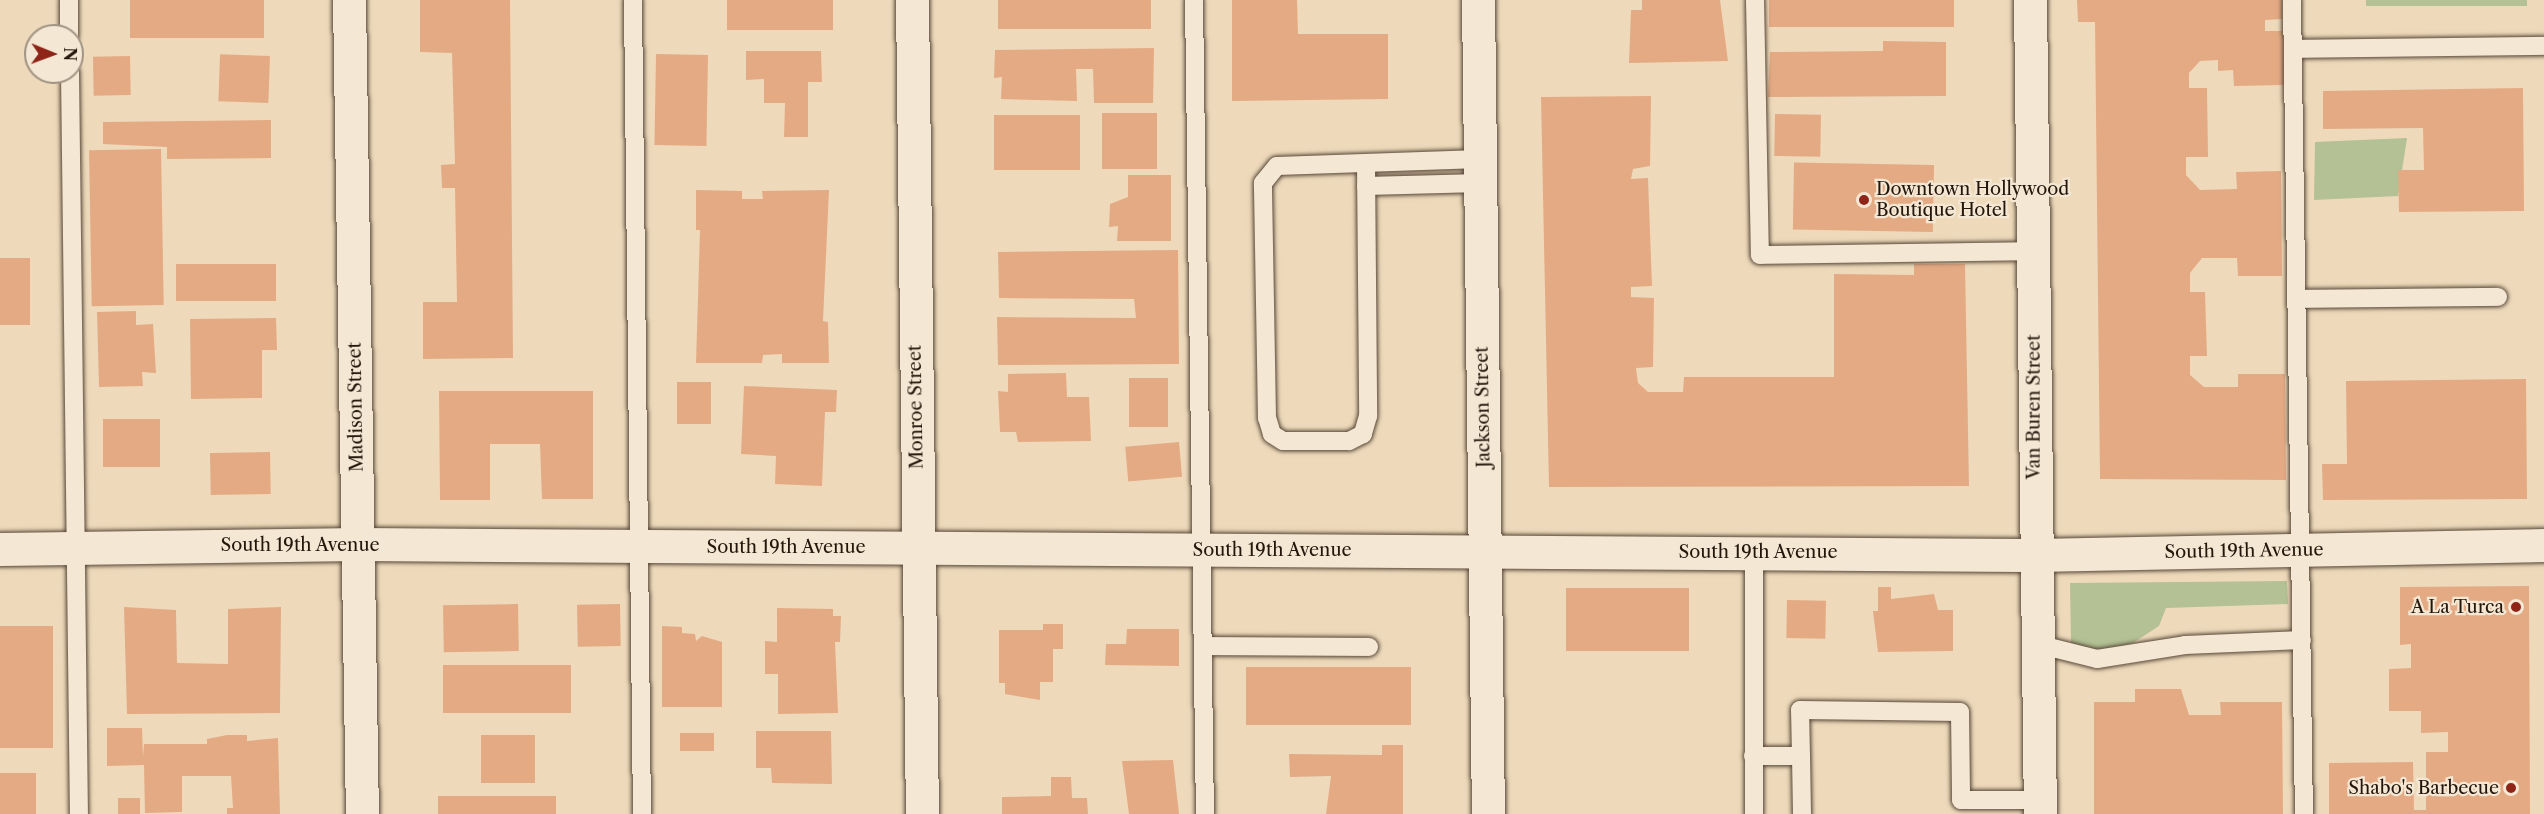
<!DOCTYPE html>
<style>
body{margin:0}
#map{position:relative;width:2544px;height:814px;overflow:hidden;background:#eedabb;font-family:"Libre Caslon Text",serif}
div>[style]{position:absolute}
[style*='--x']{left:calc(var(--x)*1px);top:calc(var(--y)*1px);width:calc(var(--w)*1px);rotate:calc(var(--a)*1deg)}
.green>*{inset:0;background:#b3c194;transform-origin:0 0}
.building>*{inset:0;background:#e4aa84;transform-origin:0 0}
.roads{filter:drop-shadow(0 0 2px #574738) drop-shadow(0 0 2px #574738)}
.service>*{height:18px;margin:-9px;padding:0 9px;transform-origin:9px;border-radius:9px;background:#f4e7d3}
.minor>*{height:33px;margin:-16.5px;padding:0 16.5px;transform-origin:16.5px;border-radius:16.5px;background:#f4e7d3}
.dots>*{width:16px;height:16px;translate:-50% -50%;box-sizing:border-box;border:3px solid #f4e7d3;border-radius:50%}
span{translate:-50% -50%;white-space:nowrap;text-align:center;line-height:1.15;-webkit-text-stroke:4.5px #f4e7d3;paint-order:stroke}
.poi-label{font-size:18px;color:#25160c}
.left{translate:0 -50%;text-align:left}
.right{translate:-100% -50%;text-align:right}
.street-label{font-size:18px;color:#25160c}
.north{position:absolute;left:24px;top:24px;width:60px;height:60px;box-sizing:border-box;background:#f4e7d3;border:2px solid #a19383;border-radius:50%;rotate:91deg;font-size:16px;font-weight:700;line-height:24px;text-align:center;color:#25160c}
.north::after{content:'';display:block;margin:auto;width:21px;height:27px;background:#8f2418;clip-path:polygon(50% 0,100% 100%,50% 72%,0 100%)}
</style>
<div id="map">
<div class="green">
<div style="left:2366px;top:0;width:161px;height:6px"></div>
<div style="clip-path:polygon(2407px 138px,2398px 196px,2314px 200px,2315px 142px)"></div>
<div style="clip-path:polygon(2287px 581px,2288px 604px,2166px 608px,2159px 626px,2133px 643px,2099px 652px,2071px 643px,2070px 583px)"></div>
</div>
<div class="building">
<div style="left:130px;top:0;width:134px;height:38px"></div>
<div style="clip-path:polygon(420px 0,510px 0,513px 358px,423px 359px,423px 302px,457px 302px,455px 188px,442px 188px,441px 165px,455px 164px,452px 53px,420px 52px)"></div>
<div style="left:727px;top:0;width:106px;height:30px"></div>
<div style="left:998px;top:0;width:153px;height:29px"></div>
<div style="clip-path:polygon(1232px 0,1297px 0,1298px 34px,1388px 34px,1388px 99px,1232px 101px)"></div>
<div style="clip-path:polygon(1642px 0,1720px 0,1728px 61px,1629px 63px,1631px 10px,1642px 10px)"></div>
<div style="left:1769px;top:0;width:185px;height:27px"></div>
<div style="clip-path:polygon(2077px 0,2282px 0,2282px 19px,2265px 20px,2265px 31px,2283px 31px,2284px 85px,2234px 86px,2233px 70px,2218px 71px,2218px 60px,2200px 61px,2189px 73px,2189px 88px,2207px 88px,2208px 157px,2186px 157px,2186px 175px,2200px 190px,2237px 189px,2236px 172px,2281px 171px,2282px 276px,2238px 276px,2237px 258px,2202px 258px,2190px 273px,2190px 292px,2205px 292px,2207px 356px,2190px 356px,2190px 375px,2204px 387px,2238px 387px,2238px 374px,2285px 374px,2286px 480px,2100px 479px,2095px 22px,2078px 22px)"></div>
<div style="clip-path:polygon(1883px 41px,1946px 42px,1946px 96px,1768px 97px,1770px 52px,1883px 51px)"></div>
<div style="clip-path:polygon(1154px 48px,1153px 103px,1094px 103px,1093px 69px,1076px 69px,1077px 101px,1001px 99px,1002px 77px,994px 78px,995px 50px)"></div>
<div style="clip-path:polygon(746px 51px,821px 51px,822px 82px,808px 82px,808px 137px,784px 137px,785px 103px,764px 103px,764px 79px,746px 80px)"></div>
<div style="left:708px;top:55px;width:91px;height:52px;rotate:91deg"></div>
<div style="left:130px;top:56px;width:39px;height:37px;rotate:89deg"></div>
<div style="left:270px;top:56px;width:47px;height:50px;rotate:92deg"></div>
<div style="clip-path:polygon(2523px 88px,2524px 211px,2399px 212px,2398px 170px,2424px 170px,2423px 128px,2323px 129px,2323px 91px)"></div>
<div style="clip-path:polygon(1651px 96px,1650px 166px,1633px 169px,1631px 179px,1648px 178px,1652px 286px,1631px 287px,1631px 297px,1654px 298px,1653px 367px,1636px 368px,1638px 383px,1648px 392px,1683px 392px,1684px 377px,1834px 377px,1834px 274px,1914px 275px,1914px 264px,1965px 264px,1969px 486px,1549px 487px,1541px 97px)"></div>
<div style="left:1102px;top:113px;width:55px;height:56px"></div>
<div style="left:1775px;top:114px;width:46px;height:42px;rotate:1deg"></div>
<div style="left:994px;top:115px;width:86px;height:55px"></div>
<div style="clip-path:polygon(271px 120px,271px 158px,167px 159px,167px 147px,103px 144px,103px 122px)"></div>
<div style="left:161px;top:149px;width:156px;height:72px;rotate:89deg"></div>
<div style="left:1934px;top:165px;width:67px;height:140px;rotate:91deg"></div>
<div style="clip-path:polygon(1128px 175px,1171px 175px,1171px 241px,1117px 241px,1118px 226px,1109px 227px,1110px 204px,1128px 197px)"></div>
<div style="clip-path:polygon(696px 190px,742px 191px,742px 199px,763px 199px,762px 191px,829px 190px,823px 321px,828px 322px,829px 363px,782px 363px,782px 354px,763px 355px,762px 363px,696px 363px,700px 230px,696px 230px)"></div>
<div style="clip-path:polygon(1178px 250px,1179px 364px,998px 365px,997px 317px,1136px 318px,1134px 299px,999px 298px,998px 252px)"></div>
<div style="left:0;top:258px;width:30px;height:67px"></div>
<div style="left:176px;top:264px;width:100px;height:37px"></div>
<div style="clip-path:polygon(136px 311px,136px 325px,153px 324px,156px 373px,142px 372px,143px 386px,99px 387px,97px 312px)"></div>
<div style="clip-path:polygon(276px 318px,277px 350px,262px 350px,262px 398px,191px 399px,190px 319px)"></div>
<div style="clip-path:polygon(1066px 373px,1067px 397px,1089px 397px,1091px 441px,1018px 442px,1016px 432px,1000px 432px,998px 391px,1008px 392px,1008px 374px)"></div>
<div style="left:1129px;top:378px;width:39px;height:49px"></div>
<div style="clip-path:polygon(2526px 379px,2527px 499px,2323px 500px,2322px 464px,2347px 464px,2346px 381px)"></div>
<div style="left:677px;top:382px;width:34px;height:42px"></div>
<div style="clip-path:polygon(744px 386px,837px 390px,836px 412px,825px 412px,822px 486px,775px 484px,776px 456px,741px 454px)"></div>
<div style="clip-path:polygon(439px 391px,593px 391px,593px 499px,542px 499px,540px 444px,490px 444px,490px 500px,440px 500px)"></div>
<div style="left:160px;top:419px;width:48px;height:57px;rotate:90deg"></div>
<div style="left:1179px;top:442px;width:35px;height:54px;rotate:85deg"></div>
<div style="left:270px;top:452px;width:42px;height:60px;rotate:89deg"></div>
<div style="clip-path:polygon(2529px 586px,2530px 814px,2329px 814px,2329px 763px,2413px 762px,2414px 810px,2426px 810px,2426px 752px,2448px 752px,2448px 732px,2421px 733px,2421px 711px,2389px 711px,2389px 669px,2411px 668px,2411px 644px,2400px 645px,2400px 587px)"></div>
<div style="clip-path:polygon(1878px 587px,1891px 587px,1891px 599px,1934px 594px,1938px 610px,1953px 610px,1953px 651px,1878px 652px,1873px 611px,1878px 611px)"></div>
<div style="left:1566px;top:588px;width:123px;height:63px"></div>
<div style="left:1787px;top:600px;width:39px;height:38px;rotate:1deg"></div>
<div style="left:518px;top:604px;width:47px;height:75px;rotate:89deg"></div>
<div style="left:620px;top:604px;width:42px;height:43px;rotate:89deg"></div>
<div style="clip-path:polygon(124px 607px,176px 610px,177px 663px,228px 664px,228px 609px,281px 607px,280px 713px,127px 714px)"></div>
<div style="clip-path:polygon(777px 608px,833px 609px,833px 616px,841px 616px,840px 642px,835px 642px,838px 713px,778px 714px,778px 674px,765px 674px,765px 641px,777px 642px)"></div>
<div style="clip-path:polygon(1043px 624px,1063px 624px,1063px 649px,1053px 649px,1053px 682px,1040px 682px,1040px 700px,1005px 694px,1005px 683px,999px 683px,999px 630px,1043px 630px)"></div>
<div style="left:0;top:626px;width:53px;height:122px"></div>
<div style="clip-path:polygon(662px 626px,682px 627px,682px 633px,695px 634px,696px 641px,702px 636px,722px 642px,722px 707px,662px 707px)"></div>
<div style="clip-path:polygon(1127px 629px,1179px 629px,1179px 666px,1105px 665px,1106px 644px,1126px 644px)"></div>
<div style="left:571px;top:665px;width:48px;height:128px;rotate:90deg"></div>
<div style="left:1246px;top:667px;width:165px;height:58px"></div>
<div style="clip-path:polygon(2135px 689px,2181px 689px,2189px 715px,2221px 715px,2220px 702px,2282px 702px,2283px 814px,2094px 814px,2094px 702px,2135px 702px)"></div>
<div style="clip-path:polygon(107px 728px,142px 728px,143px 757px,144px 744px,207px 744px,207px 739px,227px 735px,247px 735px,247px 741px,278px 738px,280px 814px,227px 814px,227px 808px,233px 808px,231px 776px,182px 776px,182px 812px,145px 813px,144px 765px,107px 766px)"></div>
<div style="clip-path:polygon(756px 731px,831px 731px,832px 784px,772px 783px,771px 768px,756px 768px)"></div>
<div style="left:680px;top:733px;width:34px;height:18px"></div>
<div style="left:481px;top:735px;width:54px;height:48px"></div>
<div style="clip-path:polygon(1382px 745px,1403px 745px,1403px 814px,1326px 814px,1331px 776px,1290px 777px,1289px 754px,1382px 755px)"></div>
<div style="clip-path:polygon(1173px 760px,1179px 814px,1129px 814px,1122px 761px)"></div>
<div style="left:0;top:773px;width:36px;height:41px"></div>
<div style="clip-path:polygon(1051px 777px,1071px 777px,1072px 798px,1087px 798px,1088px 814px,1002px 814px,1002px 797px,1051px 796px)"></div>
<div style="left:438px;top:796px;width:118px;height:18px"></div>
<div style="left:118px;top:798px;width:22px;height:16px"></div>
</div>
<div class="roads">
<div class="service">
<div style="--x:69;--y:0;--w:36;--a:90"></div>
<div style="--x:633;--y:0;--w:814;--a:89.37"></div>
<div style="--x:1194;--y:0;--w:814;--a:89.23"></div>
<div style="--x:1755;--y:0;--w:255;--a:88.9"></div>
<div style="--x:1760;--y:255;--w:274;--a:-0.8"></div>
<div style="--x:2292;--y:0;--w:814;--a:89.16"></div>
<div style="--x:2293;--y:49;--w:251;--a:-0.7"></div>
<div style="--x:70;--y:72;--w:742;--a:89.31"></div>
<div style="--x:1366;--y:164;--w:252;--a:89.5"></div>
<div style="--x:1368;--y:416;--w:19;--a:106"></div>
<div style="--x:1363;--y:434;--w:16;--a:153"></div>
<div style="--x:1349;--y:441;--w:66;--a:180"></div>
<div style="--x:1283;--y:441;--w:13;--a:-148"></div>
<div style="--x:1272;--y:434;--w:17;--a:-107"></div>
<div style="--x:1267;--y:418;--w:235;--a:-91"></div>
<div style="--x:1263;--y:183;--w:22;--a:-51"></div>
<div style="--x:1277;--y:166;--w:203;--a:-2"></div>
<div style="--x:1366;--y:186;--w:115;--a:-1.5"></div>
<div style="--x:2297;--y:299;--w:201;--a:-0.6"></div>
<div style="--x:2037;--y:644;--w:62;--a:14"></div>
<div style="--x:2097;--y:659;--w:89;--a:-9"></div>
<div style="--x:2185;--y:645;--w:117;--a:-2.4"></div>
<div style="--x:1204;--y:646;--w:165;--a:0.3"></div>
<div style="--x:1753;--y:756;--w:48;--a:0"></div>
<div style="--x:1801;--y:756;--w:46;--a:-91.2"></div>
<div style="--x:1800;--y:710;--w:160;--a:0.7"></div>
<div style="--x:1960;--y:712;--w:88;--a:89.3"></div>
<div style="--x:1961;--y:800;--w:78;--a:0"></div>
<div style="--x:1801;--y:756;--w:58;--a:89"></div>
<div style="--x:1754;--y:814;--w:262;--a:-90"></div>
</div>
<div class="minor">
<div style="--x:349;--y:0;--w:814;--a:89.09"></div>
<div style="--x:912;--y:0;--w:814;--a:89.3"></div>
<div style="--x:1478;--y:0;--w:814;--a:89.3"></div>
<div style="--x:2030;--y:0;--w:814;--a:89.3"></div>
<div style="--x:0;--y:549;--w:359;--a:-0.8"></div>
<div style="--x:359;--y:544;--w:1676;--a:0.38"></div>
<div style="--x:2035;--y:555;--w:509;--a:-1.13"></div>
</div>
</div>
<div class="dots">
<div style="left:1864px;top:200px;background:#8f2418"></div>
<div style="left:2516px;top:607px;background:#8f2418"></div>
<div style="left:2511px;top:788px;background:#8f2418"></div>
</div>
<div class="poi-label">
<span class="left" style="left:1876px;top:200px">Downtown Hollywood<br>Boutique Hotel</span>
<span class="right" style="left:2504px;top:607px">A La Turca</span>
<span class="right" style="left:2499px;top:788px">Shabo's Barbecue</span>
</div>
<div class="street-label">
<span style="left:356px;top:407px;rotate:-91deg">Madison Street</span>
<span style="left:916px;top:407px;rotate:-91deg">Monroe Street</span>
<span style="left:1483px;top:407px;rotate:-91deg">Jackson Street</span>
<span style="left:2034px;top:407px;rotate:-90deg">Van Buren Street</span>
<span style="left:300px;top:545px">South 19th Avenue</span>
<span style="left:786px;top:547px">South 19th Avenue</span>
<span style="left:1272px;top:550px">South 19th Avenue</span>
<span style="left:2244px;top:551px;rotate:-1deg">South 19th Avenue</span>
<span style="left:1758px;top:552px">South 19th Avenue</span>
</div>
<div class="north">N</div>
</div>
